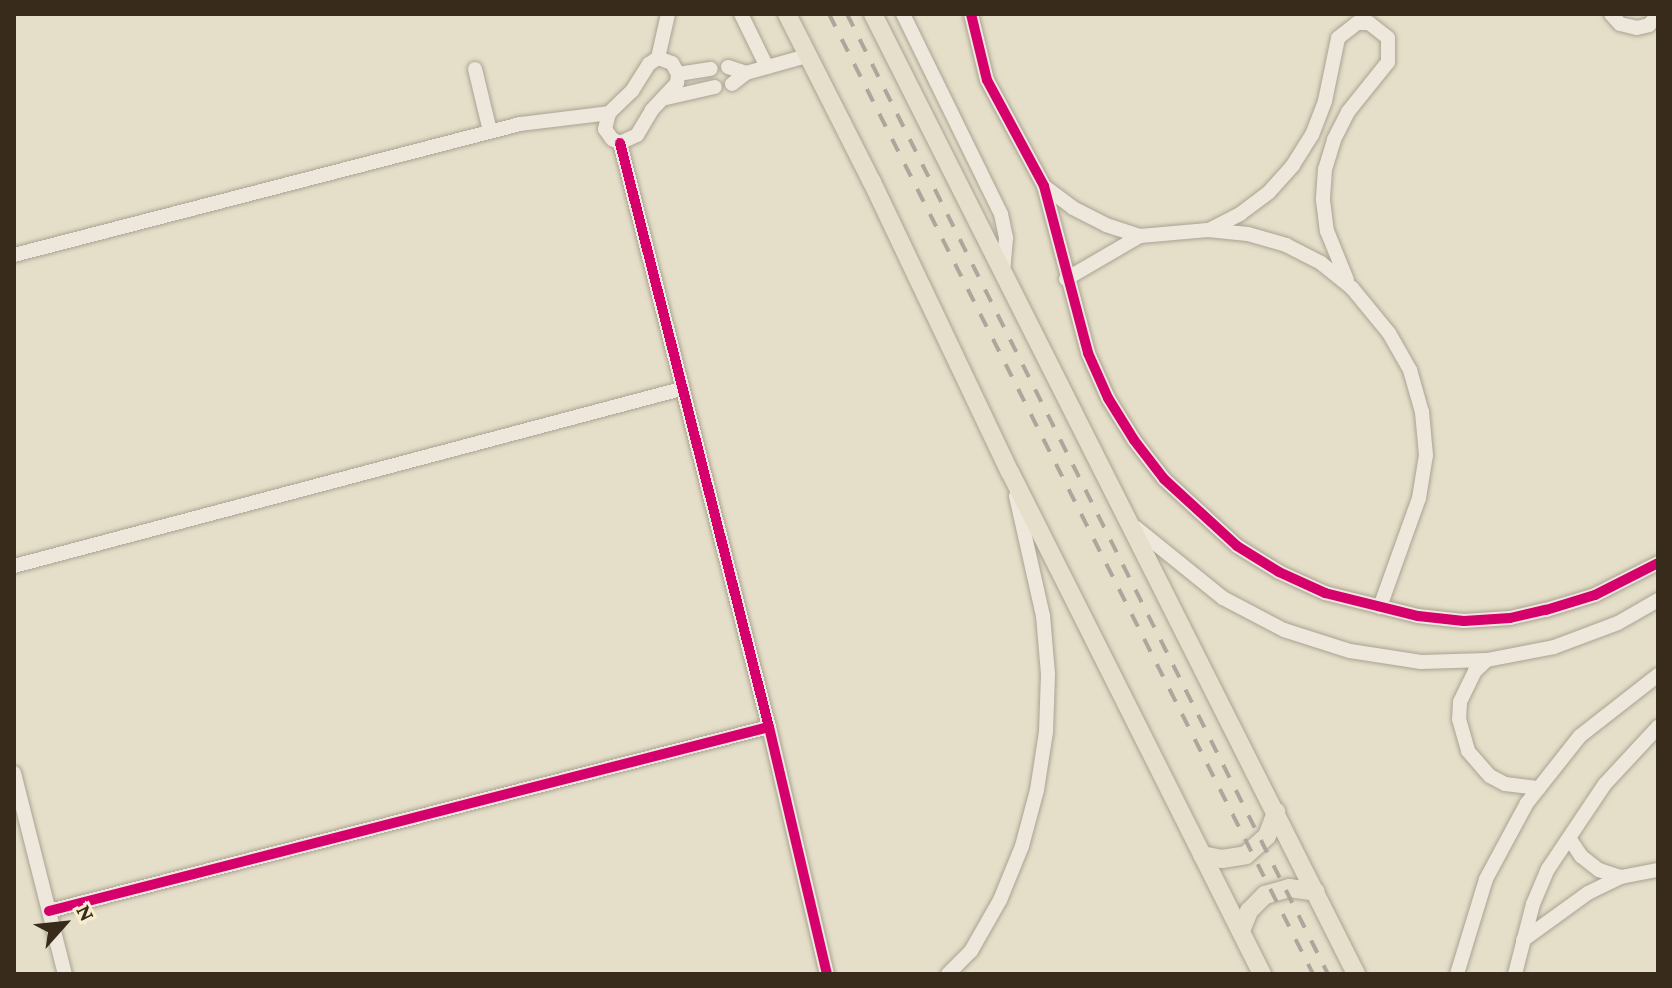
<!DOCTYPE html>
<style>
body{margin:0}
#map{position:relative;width:1672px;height:988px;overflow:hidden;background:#e5dfc9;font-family:"Crimson Pro",serif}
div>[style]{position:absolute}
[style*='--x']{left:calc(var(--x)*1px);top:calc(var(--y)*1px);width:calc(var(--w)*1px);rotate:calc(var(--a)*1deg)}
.roads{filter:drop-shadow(0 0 2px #aaa293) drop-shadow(0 0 2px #aaa293)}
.minor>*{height:14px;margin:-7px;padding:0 7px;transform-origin:7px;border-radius:7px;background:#ede8db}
.major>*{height:18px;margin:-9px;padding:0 9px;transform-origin:9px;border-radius:9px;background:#e5dfcc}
.rail>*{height:4px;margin-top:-2px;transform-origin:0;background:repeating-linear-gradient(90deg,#aca79c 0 14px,transparent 0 28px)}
.cycleway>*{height:10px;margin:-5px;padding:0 5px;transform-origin:5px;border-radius:5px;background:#d6006c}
span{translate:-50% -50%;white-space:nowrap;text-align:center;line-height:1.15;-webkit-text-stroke:8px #f8eecd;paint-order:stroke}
.frame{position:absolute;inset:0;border:16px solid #382b1b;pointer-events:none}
.north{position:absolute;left:24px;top:884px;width:80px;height:80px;-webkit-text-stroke:6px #f8eecd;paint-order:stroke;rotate:63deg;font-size:22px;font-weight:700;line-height:32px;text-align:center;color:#382b1b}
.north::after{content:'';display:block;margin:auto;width:28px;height:36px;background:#382b1b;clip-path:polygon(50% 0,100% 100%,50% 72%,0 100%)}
</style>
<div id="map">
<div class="roads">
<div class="minor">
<div style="--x:741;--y:14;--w:59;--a:63.9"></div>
<div style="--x:903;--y:14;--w:223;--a:63.9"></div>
<div style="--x:1001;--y:214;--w:25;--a:78"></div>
<div style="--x:1006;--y:238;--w:32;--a:95"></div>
<div style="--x:971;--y:14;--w:68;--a:76.4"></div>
<div style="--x:987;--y:80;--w:120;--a:61.7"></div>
<div style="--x:1044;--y:186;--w:173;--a:75.2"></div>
<div style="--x:1088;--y:353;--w:49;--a:66"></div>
<div style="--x:1108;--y:398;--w:49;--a:58.2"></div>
<div style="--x:1134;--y:440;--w:49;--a:52.4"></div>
<div style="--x:1164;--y:479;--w:99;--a:42.5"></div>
<div style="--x:1237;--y:546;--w:49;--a:31.8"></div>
<div style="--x:1279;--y:572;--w:51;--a:24.5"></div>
<div style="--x:1325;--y:593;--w:96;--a:13.9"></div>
<div style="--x:1418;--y:616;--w:46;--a:6.2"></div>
<div style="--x:1464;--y:621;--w:46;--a:-3.7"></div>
<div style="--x:1510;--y:618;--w:37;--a:-13"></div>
<div style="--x:1546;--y:610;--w:51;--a:-17"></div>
<div style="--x:1595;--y:595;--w:71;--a:-26.9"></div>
<div style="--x:1611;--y:14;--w:13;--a:48"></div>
<div style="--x:1620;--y:24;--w:17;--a:13"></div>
<div style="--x:1637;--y:28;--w:12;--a:-14"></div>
<div style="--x:1649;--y:25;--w:13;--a:-48"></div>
<div style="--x:658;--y:58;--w:15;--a:20"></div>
<div style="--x:672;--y:63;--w:13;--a:61"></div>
<div style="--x:678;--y:74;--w:9;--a:96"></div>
<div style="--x:677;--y:83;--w:37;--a:133"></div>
<div style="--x:652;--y:110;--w:29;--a:121"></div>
<div style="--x:637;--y:135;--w:19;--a:155"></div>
<div style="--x:620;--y:143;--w:9;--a:-153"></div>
<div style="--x:612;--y:139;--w:12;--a:-125"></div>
<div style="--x:605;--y:129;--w:16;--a:-76"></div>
<div style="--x:609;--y:113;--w:32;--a:-44"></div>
<div style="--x:632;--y:91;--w:32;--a:-58"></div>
<div style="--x:649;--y:64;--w:11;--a:-34"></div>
<div style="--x:658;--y:58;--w:45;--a:-77.2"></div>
<div style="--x:728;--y:67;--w:19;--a:18"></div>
<div style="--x:475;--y:69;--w:64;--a:76.4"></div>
<div style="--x:678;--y:74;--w:33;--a:-9"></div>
<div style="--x:732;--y:84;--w:18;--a:-38"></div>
<div style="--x:746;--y:73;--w:63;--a:-15.6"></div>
<div style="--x:662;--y:99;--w:54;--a:-12.8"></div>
<div style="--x:620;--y:143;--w:603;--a:75.69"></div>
<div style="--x:769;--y:727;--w:254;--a:76.8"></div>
<div style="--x:1044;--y:186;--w:36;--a:37"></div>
<div style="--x:1073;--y:208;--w:37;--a:27"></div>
<div style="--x:1106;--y:225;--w:36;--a:18"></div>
<div style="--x:1140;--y:236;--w:68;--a:-5"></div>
<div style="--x:1208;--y:230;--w:40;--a:5.7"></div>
<div style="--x:1248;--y:234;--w:40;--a:16"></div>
<div style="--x:1286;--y:245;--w:39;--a:27"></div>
<div style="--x:1321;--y:263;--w:40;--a:39"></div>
<div style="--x:1352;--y:288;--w:58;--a:50.6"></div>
<div style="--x:1389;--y:333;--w:43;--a:60.4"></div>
<div style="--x:1410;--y:370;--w:44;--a:74.1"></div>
<div style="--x:1422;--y:412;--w:43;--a:84.7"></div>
<div style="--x:1426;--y:455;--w:44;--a:99.2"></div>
<div style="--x:1419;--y:498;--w:116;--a:109.7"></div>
<div style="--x:1209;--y:230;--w:35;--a:-27"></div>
<div style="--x:1240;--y:214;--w:36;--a:-37"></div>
<div style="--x:1269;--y:192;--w:36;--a:-48"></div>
<div style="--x:1293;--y:165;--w:36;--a:-58"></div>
<div style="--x:1312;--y:135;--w:36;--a:-69"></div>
<div style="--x:1325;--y:101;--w:64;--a:-78.3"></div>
<div style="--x:1338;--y:38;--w:24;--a:-38"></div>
<div style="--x:1357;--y:23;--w:12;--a:0"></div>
<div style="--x:1369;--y:23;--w:24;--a:38"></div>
<div style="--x:1388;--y:38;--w:24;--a:90"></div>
<div style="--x:1388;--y:62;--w:64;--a:128.7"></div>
<div style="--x:1348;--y:112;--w:31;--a:117"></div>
<div style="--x:1334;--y:140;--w:30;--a:107"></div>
<div style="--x:1325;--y:169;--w:31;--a:94"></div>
<div style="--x:1323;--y:200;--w:31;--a:83"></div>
<div style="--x:1327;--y:231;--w:53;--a:67.8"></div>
<div style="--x:14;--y:255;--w:523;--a:-14.51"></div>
<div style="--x:520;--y:124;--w:90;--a:-7"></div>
<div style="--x:1066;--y:279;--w:86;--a:-30.2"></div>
<div style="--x:1135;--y:527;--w:113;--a:38.9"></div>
<div style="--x:1223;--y:598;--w:69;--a:27.7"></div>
<div style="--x:1284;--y:630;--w:69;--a:17.7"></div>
<div style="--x:1350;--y:651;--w:72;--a:8.8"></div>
<div style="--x:1421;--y:662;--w:66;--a:-1.7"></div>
<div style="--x:1487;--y:660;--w:68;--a:-11"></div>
<div style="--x:1554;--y:647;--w:68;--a:-20.6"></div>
<div style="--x:1618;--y:623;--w:46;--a:-29.9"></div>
<div style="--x:14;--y:566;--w:690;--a:-14.86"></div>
<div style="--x:1487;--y:660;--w:16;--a:137"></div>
<div style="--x:1475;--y:671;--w:34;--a:116"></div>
<div style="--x:1460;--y:702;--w:17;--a:93"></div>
<div style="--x:1459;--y:719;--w:33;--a:74"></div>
<div style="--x:1468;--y:751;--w:33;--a:49"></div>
<div style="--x:1490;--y:776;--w:17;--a:28"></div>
<div style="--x:1505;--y:784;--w:34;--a:7"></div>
<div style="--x:14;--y:773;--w:207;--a:75.8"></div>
<div style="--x:1569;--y:838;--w:22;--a:56"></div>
<div style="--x:1581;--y:856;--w:23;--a:38"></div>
<div style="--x:1599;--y:870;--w:23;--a:18"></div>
<div style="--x:49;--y:911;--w:743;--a:-14.34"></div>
<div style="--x:1523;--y:940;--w:80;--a:-35.9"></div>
<div style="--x:1588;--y:893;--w:37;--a:-26"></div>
<div style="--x:1621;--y:877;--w:38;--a:-11"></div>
<div style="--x:948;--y:974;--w:33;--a:-45"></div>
<div style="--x:971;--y:951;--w:59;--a:-60.4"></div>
<div style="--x:1000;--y:900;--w:58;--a:-67.8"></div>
<div style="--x:1022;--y:846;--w:58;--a:-75"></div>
<div style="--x:1037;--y:790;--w:59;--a:-81.2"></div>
<div style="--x:1046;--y:732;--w:58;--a:-88"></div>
<div style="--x:1048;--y:674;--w:58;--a:-94.9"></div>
<div style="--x:1043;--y:616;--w:123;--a:-102.7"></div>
<div style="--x:1457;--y:974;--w:99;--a:-73"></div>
<div style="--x:1486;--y:879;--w:86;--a:-61.7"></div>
<div style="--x:1527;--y:803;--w:85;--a:-51.7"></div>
<div style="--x:1580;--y:736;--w:99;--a:-38"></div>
<div style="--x:1515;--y:974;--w:72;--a:-75.6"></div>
<div style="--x:1533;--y:904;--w:38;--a:-67"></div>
<div style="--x:1548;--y:869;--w:102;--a:-56.2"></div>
<div style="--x:1605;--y:784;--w:78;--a:-47.1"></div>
</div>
<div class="major">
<div style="--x:787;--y:14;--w:188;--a:63.2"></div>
<div style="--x:872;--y:182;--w:321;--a:64.6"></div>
<div style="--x:1010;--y:472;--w:562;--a:63.34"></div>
<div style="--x:873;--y:14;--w:1075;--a:63.29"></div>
<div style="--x:1202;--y:855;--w:20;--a:11"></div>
<div style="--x:1222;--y:859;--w:24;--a:-9"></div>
<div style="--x:1246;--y:855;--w:28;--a:-42"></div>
<div style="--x:1267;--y:836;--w:26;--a:-69"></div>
<div style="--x:1241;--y:931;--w:22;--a:-68"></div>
<div style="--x:1249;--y:911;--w:23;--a:-45"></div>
<div style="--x:1265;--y:895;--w:25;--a:-16"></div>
<div style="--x:1289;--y:888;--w:27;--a:8"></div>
</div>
</div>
<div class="rail">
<div style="--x:829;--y:14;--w:1075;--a:63.24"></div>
<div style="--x:847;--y:14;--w:1074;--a:63.39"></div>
</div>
<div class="cycleway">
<div style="--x:971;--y:14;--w:68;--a:76.4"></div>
<div style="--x:987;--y:80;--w:120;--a:61.7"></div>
<div style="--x:1044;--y:186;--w:173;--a:75.2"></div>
<div style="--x:1088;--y:353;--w:49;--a:66"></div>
<div style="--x:1108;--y:398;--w:49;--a:58.2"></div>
<div style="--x:1134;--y:440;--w:49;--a:52.4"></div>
<div style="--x:1164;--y:479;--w:99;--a:42.5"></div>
<div style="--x:1237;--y:546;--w:49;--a:31.8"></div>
<div style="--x:1279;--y:572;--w:51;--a:24.5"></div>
<div style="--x:1325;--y:593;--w:96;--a:13.9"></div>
<div style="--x:1418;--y:616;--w:46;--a:6.2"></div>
<div style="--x:1464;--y:621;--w:46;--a:-3.7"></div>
<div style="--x:1510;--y:618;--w:37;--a:-13"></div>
<div style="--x:1546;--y:610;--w:51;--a:-17"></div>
<div style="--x:1595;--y:595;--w:71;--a:-26.9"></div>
<div style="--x:620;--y:143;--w:603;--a:75.69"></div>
<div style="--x:769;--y:727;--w:254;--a:76.8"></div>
<div style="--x:49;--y:911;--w:743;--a:-14.34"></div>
</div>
<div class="frame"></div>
<div class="north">N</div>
</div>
